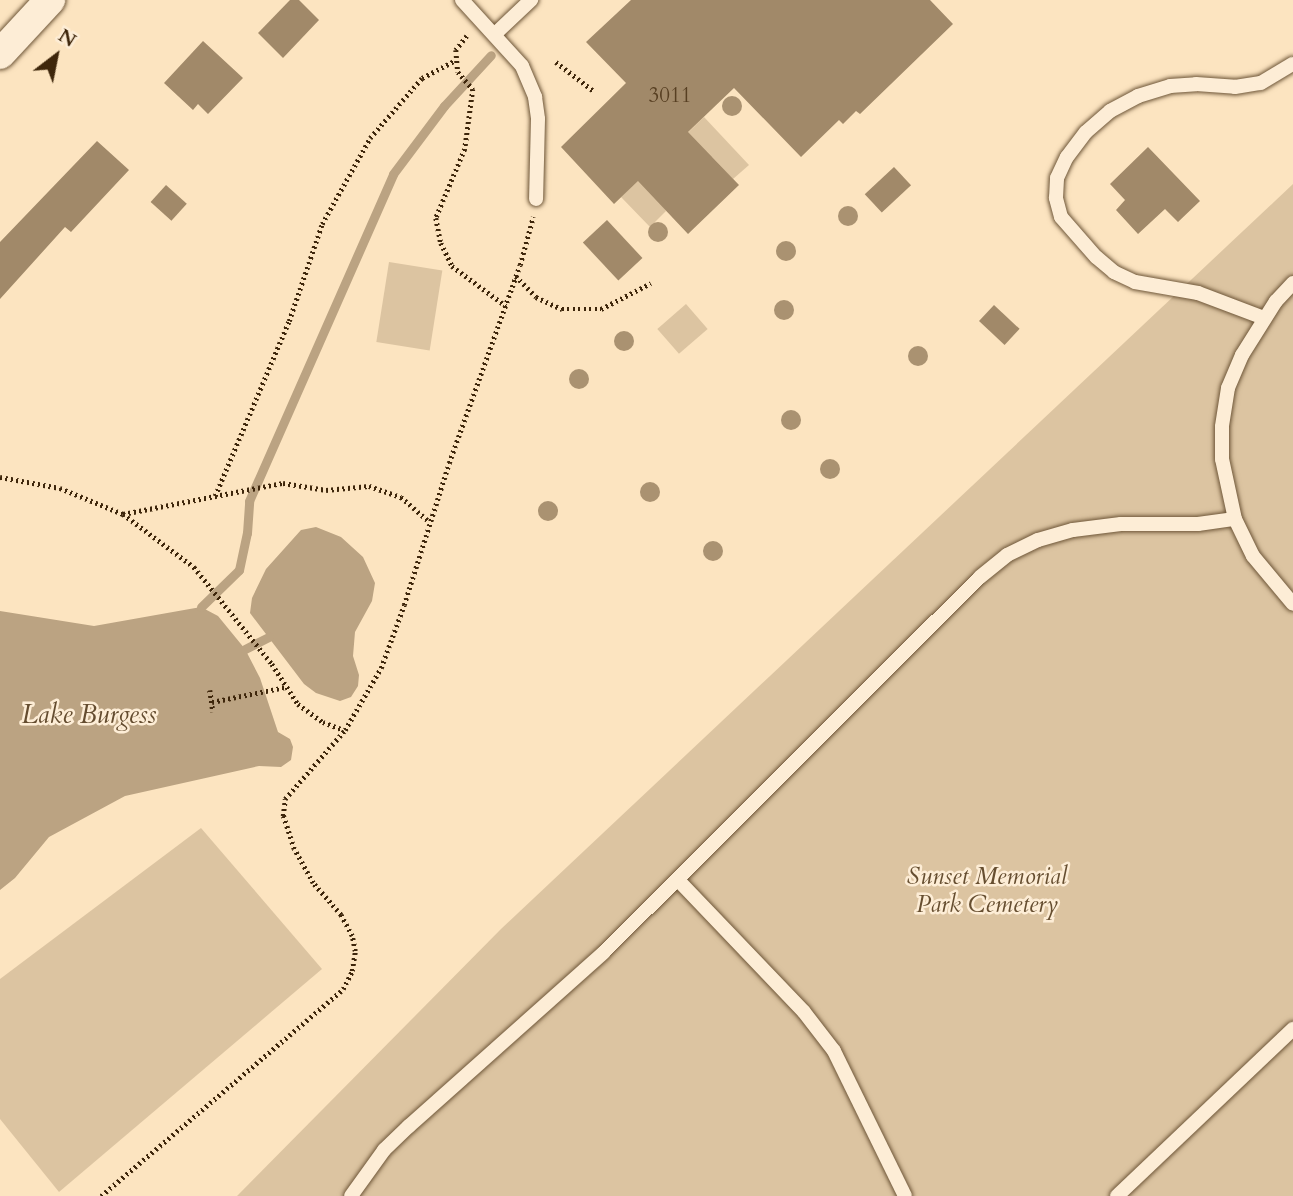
<!DOCTYPE html>
<style>
body{margin:0}
#map{position:relative;width:1293px;height:1196px;overflow:hidden;background:#fce4c0;font-family:Cardo,serif}
div>[style]{position:absolute}
[style*='--x']{left:calc(var(--x)*1px);top:calc(var(--y)*1px);width:calc(var(--w)*1px);rotate:calc(var(--a)*1deg)}
.green>*{inset:0;background:#dcc4a1;transform-origin:0 0}
.water>*{inset:0;background:#bba382}
.stream>*{height:9px;margin:-4.5px;padding:0 4.5px;transform-origin:4.5px;border-radius:4.5px;background:#bba382}
.building>*{inset:0;background:#a18969;transform-origin:0 0}
.path>*{height:4.5px;margin-top:-2.25px;transform-origin:0;background:repeating-linear-gradient(90deg,#3e260b 0 2px,transparent 0 5.5px)}
.roads{filter:drop-shadow(0 0 2px #6e5638) drop-shadow(0 0 2px #6e5638)}
.lane>*{height:14px;margin:-7px;padding:0 7px;transform-origin:7px;border-radius:7px;background:#fdedd6}
.street>*{height:30px;margin:-15px;padding:0 15px;transform-origin:15px;border-radius:15px;background:#fdedd6}
.trees>*{width:20px;height:20px;margin:-10px;border-radius:50%;background:#aa9271}
span{translate:-50% -50%;white-space:nowrap;text-align:center;line-height:1.15;-webkit-text-stroke:5px #fdedd6;paint-order:stroke}
.number-label{font-size:21px;color:#573f22}
.number-label span{-webkit-text-stroke-width:0}
.park-label{font-size:24px;color:#664e30;font-style:italic}
.water-label{font-size:26px;color:#644c2f;font-style:italic}
.north{position:absolute;left:21px;top:21px;width:70px;height:70px;-webkit-text-stroke:5px #fdedd6;paint-order:stroke;rotate:32deg;font-size:19px;font-weight:700;line-height:28px;text-align:center;color:#3e260b}
.north::after{content:'';display:block;margin:auto;width:24px;height:32px;background:#3e260b;clip-path:polygon(50% 0,100% 100%,50% 72%,0 100%)}
</style>
<div id="map">
<div class="green">
<div style="clip-path:polygon(704px 117px,749px 165px,733px 179px,712px 157px,662px 205px,666px 211px,650px 227px,621px 197px)"></div>
<div style="clip-path:polygon(1293px 184px,1293px 1196px,237px 1196px,501px 929px)"></div>
<div style="left:389px;top:262px;width:54px;height:81px;rotate:9deg"></div>
<div style="left:686px;top:304px;width:33px;height:38px;rotate:49deg"></div>
<div style="clip-path:polygon(201px 828px,322px 969px,59px 1192px,0 1119px,0 979px)"></div>
</div>
<div class="water">
<div style="clip-path:polygon(316px 527px,341px 537px,363px 557px,375px 583px,372px 601px,355px 632px,353px 656px,359px 675px,358px 686px,351px 697px,340px 701px,316px 693px,304px 684px,250px 613px,252px 598px,266px 569px,301px 530px)"></div>
<div style="clip-path:polygon(201px 607px,218px 616px,245px 649px,260px 678px,278px 732px,290px 739px,293px 747px,291px 760px,281px 767px,259px 766px,125px 796px,49px 837px,15px 878px,0 890px,0 611px,94px 626px)"></div>
</div>
<div class="stream">
<div style="--x:201;--y:607;--w:53;--a:-44.2"></div>
<div style="--x:239;--y:570;--w:38;--a:-78"></div>
<div style="--x:247;--y:533;--w:32;--a:-86"></div>
<div style="--x:249;--y:501;--w:357;--a:-66.2"></div>
<div style="--x:393;--y:174;--w:85;--a:-53.1"></div>
<div style="--x:444;--y:106;--w:69;--a:-47.3"></div>
<div style="--x:245;--y:649;--w:27;--a:-27"></div>
</div>
<div class="building">
<div style="clip-path:polygon(290px 0,299px 0,319px 20px,283px 58px,258px 33px)"></div>
<div style="clip-path:polygon(631px 0,930px 0,953px 24px,860px 114px,856px 111px,843px 124px,839px 120px,801px 157px,734px 88px,688px 132px,739px 185px,688px 234px,638px 181px,614px 204px,561px 147px,626px 83px,586px 42px)"></div>
<div style="clip-path:polygon(203px 41px,243px 78px,208px 114px,198px 104px,193px 110px,164px 83px)"></div>
<div style="clip-path:polygon(97px 141px,129px 170px,71px 232px,65px 227px,0 299px,0 242px)"></div>
<div style="clip-path:polygon(1148px 147px,1200px 201px,1178px 222px,1165px 209px,1138px 234px,1116px 210px,1125px 200px,1110px 184px)"></div>
<div style="left:894px;top:167px;width:25px;height:40px;rotate:47deg"></div>
<div style="left:166px;top:185px;width:28px;height:23px;rotate:42deg"></div>
<div style="left:607px;top:220px;width:52px;height:33px;rotate:47deg"></div>
<div style="left:994px;top:305px;width:35px;height:22px;rotate:43deg"></div>
</div>
<div class="path">
<div style="--x:467;--y:36;--w:18;--a:128"></div>
<div style="--x:456;--y:50;--w:22;--a:85"></div>
<div style="--x:458;--y:72;--w:23;--a:49"></div>
<div style="--x:473;--y:89;--w:61;--a:97.6"></div>
<div style="--x:465;--y:149;--w:75;--a:112.8"></div>
<div style="--x:436;--y:218;--w:25;--a:79"></div>
<div style="--x:441;--y:243;--w:25;--a:64"></div>
<div style="--x:452;--y:266;--w:67;--a:36.5"></div>
<div style="--x:556;--y:62;--w:49;--a:37.6"></div>
<div style="--x:516;--y:276;--w:29;--a:46"></div>
<div style="--x:536;--y:297;--w:29;--a:25"></div>
<div style="--x:562;--y:309;--w:39;--a:0"></div>
<div style="--x:601;--y:309;--w:56;--a:-27.5"></div>
<div style="--x:0;--y:477;--w:61;--a:10.4"></div>
<div style="--x:60;--y:488;--w:68;--a:22.4"></div>
<div style="--x:123;--y:514;--w:89;--a:36.7"></div>
<div style="--x:194;--y:567;--w:124;--a:51.2"></div>
<div style="--x:272;--y:664;--w:48;--a:57"></div>
<div style="--x:298;--y:704;--w:31;--a:36"></div>
<div style="--x:323;--y:722;--w:22;--a:21"></div>
<div style="--x:215;--y:496;--w:190;--a:-67.1"></div>
<div style="--x:289;--y:321;--w:102;--a:-71.2"></div>
<div style="--x:322;--y:224;--w:98;--a:-60.8"></div>
<div style="--x:370;--y:138;--w:79;--a:-49.1"></div>
<div style="--x:422;--y:78;--w:38;--a:-28"></div>
<div style="--x:123;--y:514;--w:163;--a:-11"></div>
<div style="--x:283;--y:483;--w:44;--a:9.2"></div>
<div style="--x:326;--y:490;--w:43;--a:-5.3"></div>
<div style="--x:369;--y:486;--w:34;--a:19"></div>
<div style="--x:401;--y:497;--w:38;--a:41"></div>
<div style="--x:210;--y:690;--w:22;--a:82"></div>
<div style="--x:212;--y:702;--w:76;--a:-11.5"></div>
<div style="--x:101;--y:1196;--w:318;--a:-40.5"></div>
<div style="--x:343;--y:989;--w:20;--a:-63"></div>
<div style="--x:352;--y:971;--w:20;--a:-81"></div>
<div style="--x:355;--y:951;--w:15;--a:-101"></div>
<div style="--x:352;--y:936;--w:24;--a:-118"></div>
<div style="--x:341;--y:915;--w:43;--a:-131.2"></div>
<div style="--x:313;--y:883;--w:39;--a:-119"></div>
<div style="--x:294;--y:849;--w:35;--a:-108"></div>
<div style="--x:283;--y:816;--w:17;--a:-83"></div>
<div style="--x:285;--y:799;--w:91;--a:-49"></div>
<div style="--x:345;--y:730;--w:72;--a:-59.9"></div>
<div style="--x:381;--y:668;--w:67;--a:-69.9"></div>
<div style="--x:404;--y:605;--w:149;--a:-72.4"></div>
<div style="--x:449;--y:463;--w:210;--a:-70.3"></div>
<div style="--x:520;--y:265;--w:50;--a:-74.8"></div>
</div>
<div class="roads">
<div class="lane">
<div style="--x:462;--y:0;--w:89;--a:47.7"></div>
<div style="--x:522;--y:66;--w:34;--a:67"></div>
<div style="--x:535;--y:97;--w:22;--a:82"></div>
<div style="--x:538;--y:119;--w:80;--a:91.4"></div>
<div style="--x:495;--y:34;--w:50;--a:-43.4"></div>
<div style="--x:1293;--y:283;--w:25;--a:133"></div>
<div style="--x:1276;--y:301;--w:64;--a:122.2"></div>
<div style="--x:1242;--y:355;--w:36;--a:113"></div>
<div style="--x:1228;--y:388;--w:39;--a:99"></div>
<div style="--x:1222;--y:427;--w:32;--a:90"></div>
<div style="--x:1222;--y:459;--w:61;--a:77.8"></div>
<div style="--x:1235;--y:519;--w:41;--a:64.1"></div>
<div style="--x:1253;--y:556;--w:62;--a:50.2"></div>
<div style="--x:1264;--y:318;--w:71;--a:-159.3"></div>
<div style="--x:1198;--y:293;--w:64;--a:-170.1"></div>
<div style="--x:1135;--y:282;--w:23;--a:-155"></div>
<div style="--x:1114;--y:272;--w:23;--a:-140"></div>
<div style="--x:1096;--y:257;--w:53;--a:-131.2"></div>
<div style="--x:1061;--y:217;--w:20;--a:-105"></div>
<div style="--x:1056;--y:198;--w:20;--a:-87"></div>
<div style="--x:1057;--y:178;--w:23;--a:-65"></div>
<div style="--x:1067;--y:157;--w:31;--a:-53"></div>
<div style="--x:1086;--y:132;--w:32;--a:-41"></div>
<div style="--x:1110;--y:111;--w:32;--a:-28"></div>
<div style="--x:1138;--y:96;--w:34;--a:-17"></div>
<div style="--x:1170;--y:86;--w:26;--a:-4"></div>
<div style="--x:1196;--y:84;--w:39;--a:4"></div>
<div style="--x:1235;--y:87;--w:26;--a:-9"></div>
<div style="--x:1261;--y:83;--w:37;--a:-31"></div>
<div style="--x:678;--y:880;--w:182;--a:46.3"></div>
<div style="--x:804;--y:1012;--w:49;--a:52.4"></div>
<div style="--x:834;--y:1051;--w:161;--a:63.9"></div>
<div style="--x:351;--y:1196;--w:57;--a:-54.3"></div>
<div style="--x:384;--y:1150;--w:35;--a:-44"></div>
<div style="--x:409;--y:1126;--w:260;--a:-41.7"></div>
<div style="--x:603;--y:953;--w:532;--a:-44.92"></div>
<div style="--x:980;--y:577;--w:35;--a:-39"></div>
<div style="--x:1007;--y:555;--w:34;--a:-26"></div>
<div style="--x:1038;--y:540;--w:36;--a:-16"></div>
<div style="--x:1073;--y:530;--w:48;--a:-7.1"></div>
<div style="--x:1121;--y:524;--w:77;--a:0"></div>
<div style="--x:1198;--y:524;--w:37;--a:-8"></div>
<div style="--x:1117;--y:1196;--w:243;--a:-43.5"></div>
</div>
<div class="street">
<div style="--x:0;--y:54;--w:74;--a:-47.2"></div>
</div>
</div>
<div class="trees">
<div style="left:732px;top:106px"></div>
<div style="left:848px;top:216px"></div>
<div style="left:658px;top:232px"></div>
<div style="left:786px;top:251px"></div>
<div style="left:784px;top:310px"></div>
<div style="left:624px;top:341px"></div>
<div style="left:918px;top:356px"></div>
<div style="left:579px;top:379px"></div>
<div style="left:791px;top:420px"></div>
<div style="left:830px;top:469px"></div>
<div style="left:650px;top:492px"></div>
<div style="left:548px;top:511px"></div>
<div style="left:713px;top:551px"></div>
</div>
<div class="number-label">
<span style="left:670px;top:96px">3011</span>
</div>
<div class="park-label">
<span style="left:987px;top:891px">Sunset Memorial<br>Park Cemetery</span>
</div>
<div class="water-label">
<span style="left:89px;top:715px">Lake Burgess</span>
</div>
<div class="north">N</div>
</div>
